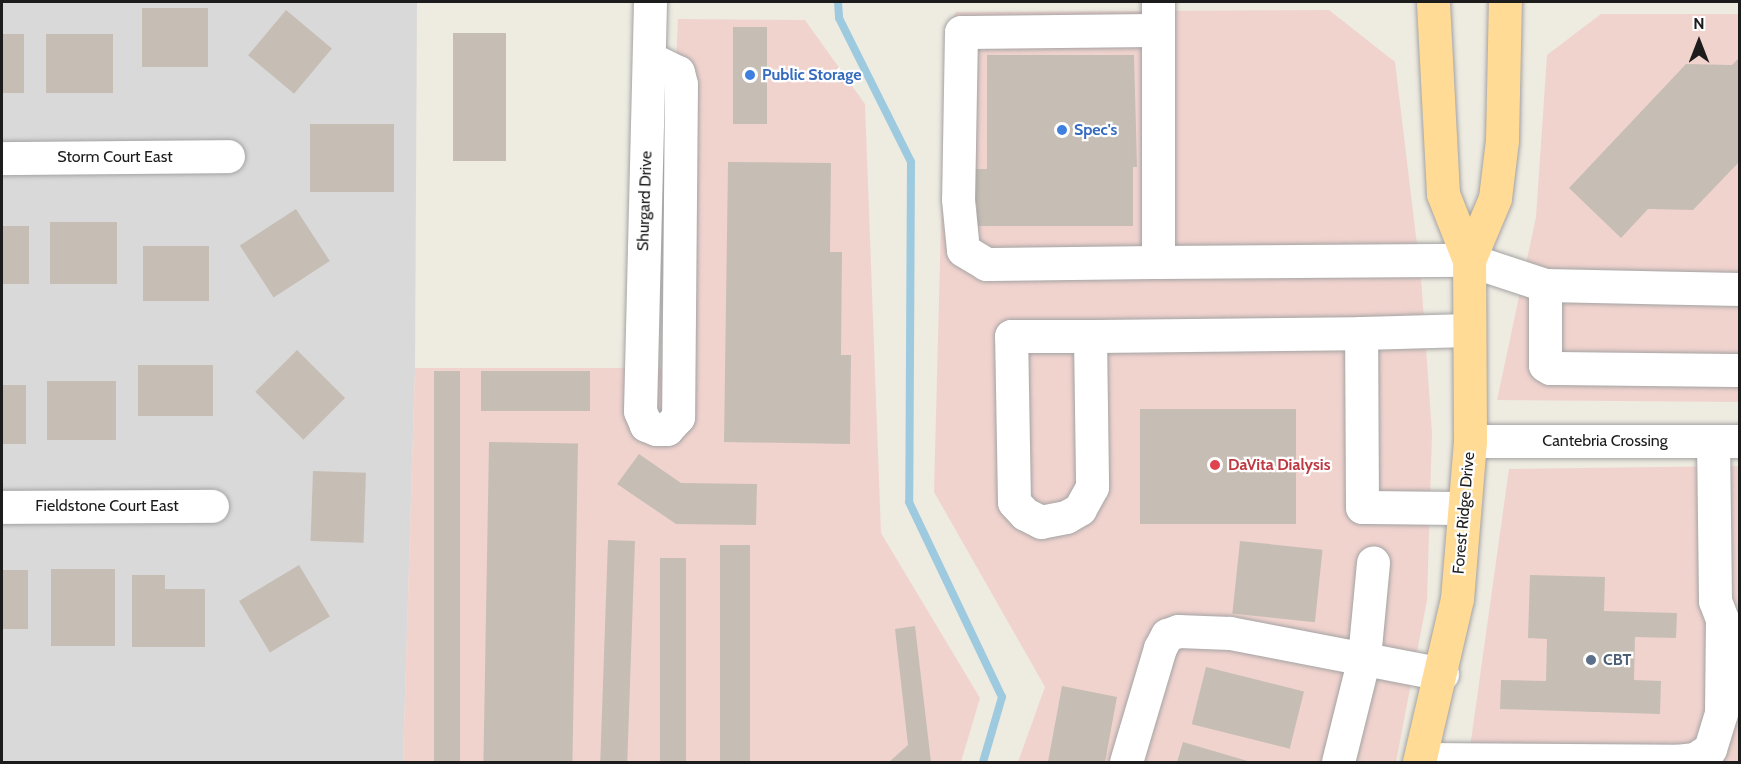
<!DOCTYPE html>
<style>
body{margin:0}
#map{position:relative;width:1741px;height:764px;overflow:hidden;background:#eeebe1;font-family:Cabin,sans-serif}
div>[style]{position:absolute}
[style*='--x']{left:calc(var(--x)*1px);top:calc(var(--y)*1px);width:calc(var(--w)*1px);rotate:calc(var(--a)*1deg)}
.residential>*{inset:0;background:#dad9d9}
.commercial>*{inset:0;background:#f1d3ce}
.stream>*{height:8px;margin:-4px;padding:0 4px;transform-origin:4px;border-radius:4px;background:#9ecadf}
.building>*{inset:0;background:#c6beb4;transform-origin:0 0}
.roads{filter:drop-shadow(0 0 2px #a3a3a3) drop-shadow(0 0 2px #a3a3a3)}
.minor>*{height:33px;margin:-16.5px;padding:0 16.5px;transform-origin:16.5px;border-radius:16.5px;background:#fff}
.major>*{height:33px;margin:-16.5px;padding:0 16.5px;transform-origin:16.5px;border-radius:16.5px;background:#ffdb95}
.dots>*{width:16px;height:16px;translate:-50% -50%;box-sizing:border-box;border:3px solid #fff;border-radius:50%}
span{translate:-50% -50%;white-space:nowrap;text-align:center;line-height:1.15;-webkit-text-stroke:4.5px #fff;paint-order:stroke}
.shop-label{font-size:16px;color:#366cbe;font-weight:700}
.left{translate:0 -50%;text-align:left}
.street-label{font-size:16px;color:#1c1c1c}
.health-label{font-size:16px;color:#be3a42;font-weight:700}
.service-label{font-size:16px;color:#4e5e75;font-weight:700}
.frame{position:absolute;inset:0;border:3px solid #1c1c1c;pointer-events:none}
.north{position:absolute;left:1669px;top:12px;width:60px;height:60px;-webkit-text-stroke:4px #fff;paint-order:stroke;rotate:0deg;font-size:16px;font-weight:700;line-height:24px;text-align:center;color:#1c1c1c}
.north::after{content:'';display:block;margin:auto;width:21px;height:27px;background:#1c1c1c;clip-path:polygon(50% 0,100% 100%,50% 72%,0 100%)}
</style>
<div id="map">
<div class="residential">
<div style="clip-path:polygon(2px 2px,417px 2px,415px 368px,403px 762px,2px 762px)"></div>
</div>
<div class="commercial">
<div style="clip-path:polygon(1329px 10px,1395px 62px,1421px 278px,1432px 433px,1427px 600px,1396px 762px,1018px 762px,1045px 687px,934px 492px,946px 30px,956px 12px)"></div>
<div style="clip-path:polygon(1601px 14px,1739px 14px,1739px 402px,1497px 400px,1536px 217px,1547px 55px)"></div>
<div style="clip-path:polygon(678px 19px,805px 20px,865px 104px,881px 533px,980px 698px,961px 762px,403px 762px,415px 368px,662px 368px)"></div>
<div style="clip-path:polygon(1739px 466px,1739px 762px,1468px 762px,1509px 469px)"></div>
</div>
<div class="stream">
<div style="--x:838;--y:2;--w:16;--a:86"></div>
<div style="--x:839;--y:18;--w:161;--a:63.4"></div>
<div style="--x:911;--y:162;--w:340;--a:90.3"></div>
<div style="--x:909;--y:502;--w:216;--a:64.5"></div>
<div style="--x:1002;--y:697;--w:68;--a:106.3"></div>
</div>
<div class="building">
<div style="left:142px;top:8px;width:66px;height:59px"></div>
<div style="left:286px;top:10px;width:60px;height:59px;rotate:40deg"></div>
<div style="left:733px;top:27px;width:34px;height:97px"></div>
<div style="left:453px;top:33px;width:53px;height:128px"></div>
<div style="left:2px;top:34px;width:22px;height:59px"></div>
<div style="left:46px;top:34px;width:67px;height:59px"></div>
<div style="clip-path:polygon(987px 55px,1134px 55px,1137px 167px,1133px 167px,1133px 226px,977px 226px,977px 205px,971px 205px,971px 169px,987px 169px)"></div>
<div style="clip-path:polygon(1740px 57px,1740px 161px,1693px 210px,1648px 209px,1621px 238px,1569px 188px,1686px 64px,1732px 65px)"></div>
<div style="left:310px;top:124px;width:84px;height:68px"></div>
<div style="clip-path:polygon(728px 162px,831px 163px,830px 252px,842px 252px,841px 355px,851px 355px,850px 444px,724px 442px)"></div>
<div style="left:296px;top:209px;width:62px;height:67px;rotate:57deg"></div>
<div style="left:50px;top:222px;width:67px;height:62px"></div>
<div style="left:2px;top:226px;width:27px;height:58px"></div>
<div style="left:143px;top:246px;width:66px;height:55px"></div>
<div style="left:297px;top:350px;width:68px;height:59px;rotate:45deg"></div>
<div style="left:138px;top:365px;width:75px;height:51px"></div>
<div style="left:434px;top:371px;width:26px;height:391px"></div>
<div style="left:481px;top:371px;width:109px;height:40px"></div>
<div style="left:47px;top:381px;width:69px;height:59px"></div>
<div style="left:2px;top:385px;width:24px;height:59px"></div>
<div style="left:1296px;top:409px;width:115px;height:156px;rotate:90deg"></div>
<div style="left:489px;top:442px;width:89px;height:320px;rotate:1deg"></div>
<div style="clip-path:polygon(639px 454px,681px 483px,757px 484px,756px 525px,676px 524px,617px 484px)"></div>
<div style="left:313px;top:471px;width:53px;height:70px;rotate:2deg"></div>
<div style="left:608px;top:540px;width:27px;height:222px;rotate:2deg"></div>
<div style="left:1240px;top:541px;width:83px;height:73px;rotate:6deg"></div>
<div style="left:720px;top:545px;width:30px;height:217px"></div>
<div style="left:660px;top:558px;width:26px;height:204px"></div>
<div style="left:299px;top:565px;width:60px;height:70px;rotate:59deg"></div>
<div style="left:51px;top:569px;width:64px;height:77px"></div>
<div style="left:2px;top:570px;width:26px;height:59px"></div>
<div style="clip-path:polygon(132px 575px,165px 575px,165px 589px,205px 589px,205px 647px,132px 647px)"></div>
<div style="clip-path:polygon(1530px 575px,1605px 577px,1604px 611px,1677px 613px,1676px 638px,1635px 637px,1634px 680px,1661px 681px,1660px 714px,1500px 709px,1501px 680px,1546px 681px,1547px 639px,1528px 638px)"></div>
<div style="clip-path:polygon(915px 626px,931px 762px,889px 762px,908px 745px,895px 629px)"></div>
<div style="left:1206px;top:667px;width:101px;height:59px;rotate:14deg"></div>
<div style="clip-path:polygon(1062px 686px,1117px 697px,1105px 762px,1048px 762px)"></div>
<div style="clip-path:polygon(1183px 742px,1251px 762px,1177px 762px)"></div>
</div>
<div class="roads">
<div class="minor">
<div style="--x:1158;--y:2;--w:260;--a:90"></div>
<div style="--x:1158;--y:262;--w:311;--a:-0.4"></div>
<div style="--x:1469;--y:260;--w:80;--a:18.2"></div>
<div style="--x:1545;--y:285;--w:195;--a:1.2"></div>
<div style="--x:1158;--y:30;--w:197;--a:179.4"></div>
<div style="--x:961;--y:32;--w:167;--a:91"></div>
<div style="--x:958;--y:199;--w:51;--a:84.4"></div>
<div style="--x:963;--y:250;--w:27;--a:31"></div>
<div style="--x:986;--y:264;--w:172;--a:-0.7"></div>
<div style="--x:649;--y:58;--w:32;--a:26"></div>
<div style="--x:678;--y:72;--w:12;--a:76"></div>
<div style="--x:681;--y:84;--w:333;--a:90.5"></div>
<div style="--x:678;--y:417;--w:16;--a:133"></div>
<div style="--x:667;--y:429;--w:11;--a:180"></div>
<div style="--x:656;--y:429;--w:11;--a:-158"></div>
<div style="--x:646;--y:425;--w:15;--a:-113"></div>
<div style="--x:640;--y:411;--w:409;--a:-88.6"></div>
<div style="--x:2;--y:158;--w:226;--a:-0.5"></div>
<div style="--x:1545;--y:285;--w:80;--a:90"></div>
<div style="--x:1545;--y:365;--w:6;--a:31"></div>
<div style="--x:1550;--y:368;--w:190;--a:0.6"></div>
<div style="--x:1090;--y:336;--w:151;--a:89.2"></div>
<div style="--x:1092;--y:487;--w:25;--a:119"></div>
<div style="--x:1080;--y:509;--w:16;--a:150"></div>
<div style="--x:1066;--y:517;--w:25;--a:169"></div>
<div style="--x:1041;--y:522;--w:18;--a:-153"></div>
<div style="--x:1025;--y:514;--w:16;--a:-133"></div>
<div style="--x:1014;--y:502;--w:166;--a:-91"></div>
<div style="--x:1011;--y:336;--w:79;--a:0"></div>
<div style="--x:1090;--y:336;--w:271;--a:-0.6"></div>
<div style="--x:1470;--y:441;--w:270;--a:0"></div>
<div style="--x:2;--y:507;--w:210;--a:-0.3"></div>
<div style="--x:1464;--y:508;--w:102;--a:-179.4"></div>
<div style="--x:1362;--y:507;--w:174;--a:-90.3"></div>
<div style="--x:1361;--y:333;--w:108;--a:-1.6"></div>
<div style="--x:1421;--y:759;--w:255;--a:0.4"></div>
<div style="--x:1676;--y:761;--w:19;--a:-6"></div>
<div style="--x:1695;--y:759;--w:18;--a:-34"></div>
<div style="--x:1710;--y:749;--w:38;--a:-73"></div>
<div style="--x:1721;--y:713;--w:94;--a:-89.4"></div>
<div style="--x:1722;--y:619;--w:19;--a:-111"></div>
<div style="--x:1715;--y:601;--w:160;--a:-90.7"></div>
<div style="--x:1126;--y:762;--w:119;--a:-73.4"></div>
<div style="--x:1160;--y:648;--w:15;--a:-62"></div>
<div style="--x:1167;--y:635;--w:12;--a:-20"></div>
<div style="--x:1178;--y:631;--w:52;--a:2.2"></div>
<div style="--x:1230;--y:633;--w:216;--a:10.9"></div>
<div style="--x:1338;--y:762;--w:107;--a:-76"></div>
<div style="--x:1364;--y:658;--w:96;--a:-84.6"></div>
</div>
<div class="major">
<div style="--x:1469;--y:260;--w:67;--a:-67.2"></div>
<div style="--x:1495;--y:198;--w:58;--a:-83.1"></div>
<div style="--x:1502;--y:140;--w:138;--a:-88.8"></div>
<div style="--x:1419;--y:762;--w:167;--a:-76.9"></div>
<div style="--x:1457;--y:599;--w:159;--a:-85.3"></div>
<div style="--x:1470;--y:441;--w:181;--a:-90.3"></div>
<div style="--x:1469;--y:260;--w:71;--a:-111.5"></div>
<div style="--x:1443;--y:194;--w:192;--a:-93"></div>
</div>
</div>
<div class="dots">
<div style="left:750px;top:75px;background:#3f7fe0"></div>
<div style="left:1062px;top:130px;background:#3f7fe0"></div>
<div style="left:1215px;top:465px;background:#e0444e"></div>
<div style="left:1591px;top:660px;background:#5c6f8a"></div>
</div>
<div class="shop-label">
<span class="left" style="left:762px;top:75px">Public Storage</span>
<span class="left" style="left:1074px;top:130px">Spec's</span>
</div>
<div class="street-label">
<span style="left:115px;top:157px">Storm Court East</span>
<span style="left:645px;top:201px;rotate:-88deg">Shurgard Drive</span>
<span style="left:1605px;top:441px">Cantebria Crossing</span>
<span style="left:107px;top:506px">Fieldstone Court East</span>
<span style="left:1464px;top:513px;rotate:-85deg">Forest Ridge Drive</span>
</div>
<div class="health-label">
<span class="left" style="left:1228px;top:465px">DaVita Dialysis</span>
</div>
<div class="service-label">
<span class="left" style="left:1603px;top:660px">CBT</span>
</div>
<div class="frame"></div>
<div class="north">N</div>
</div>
